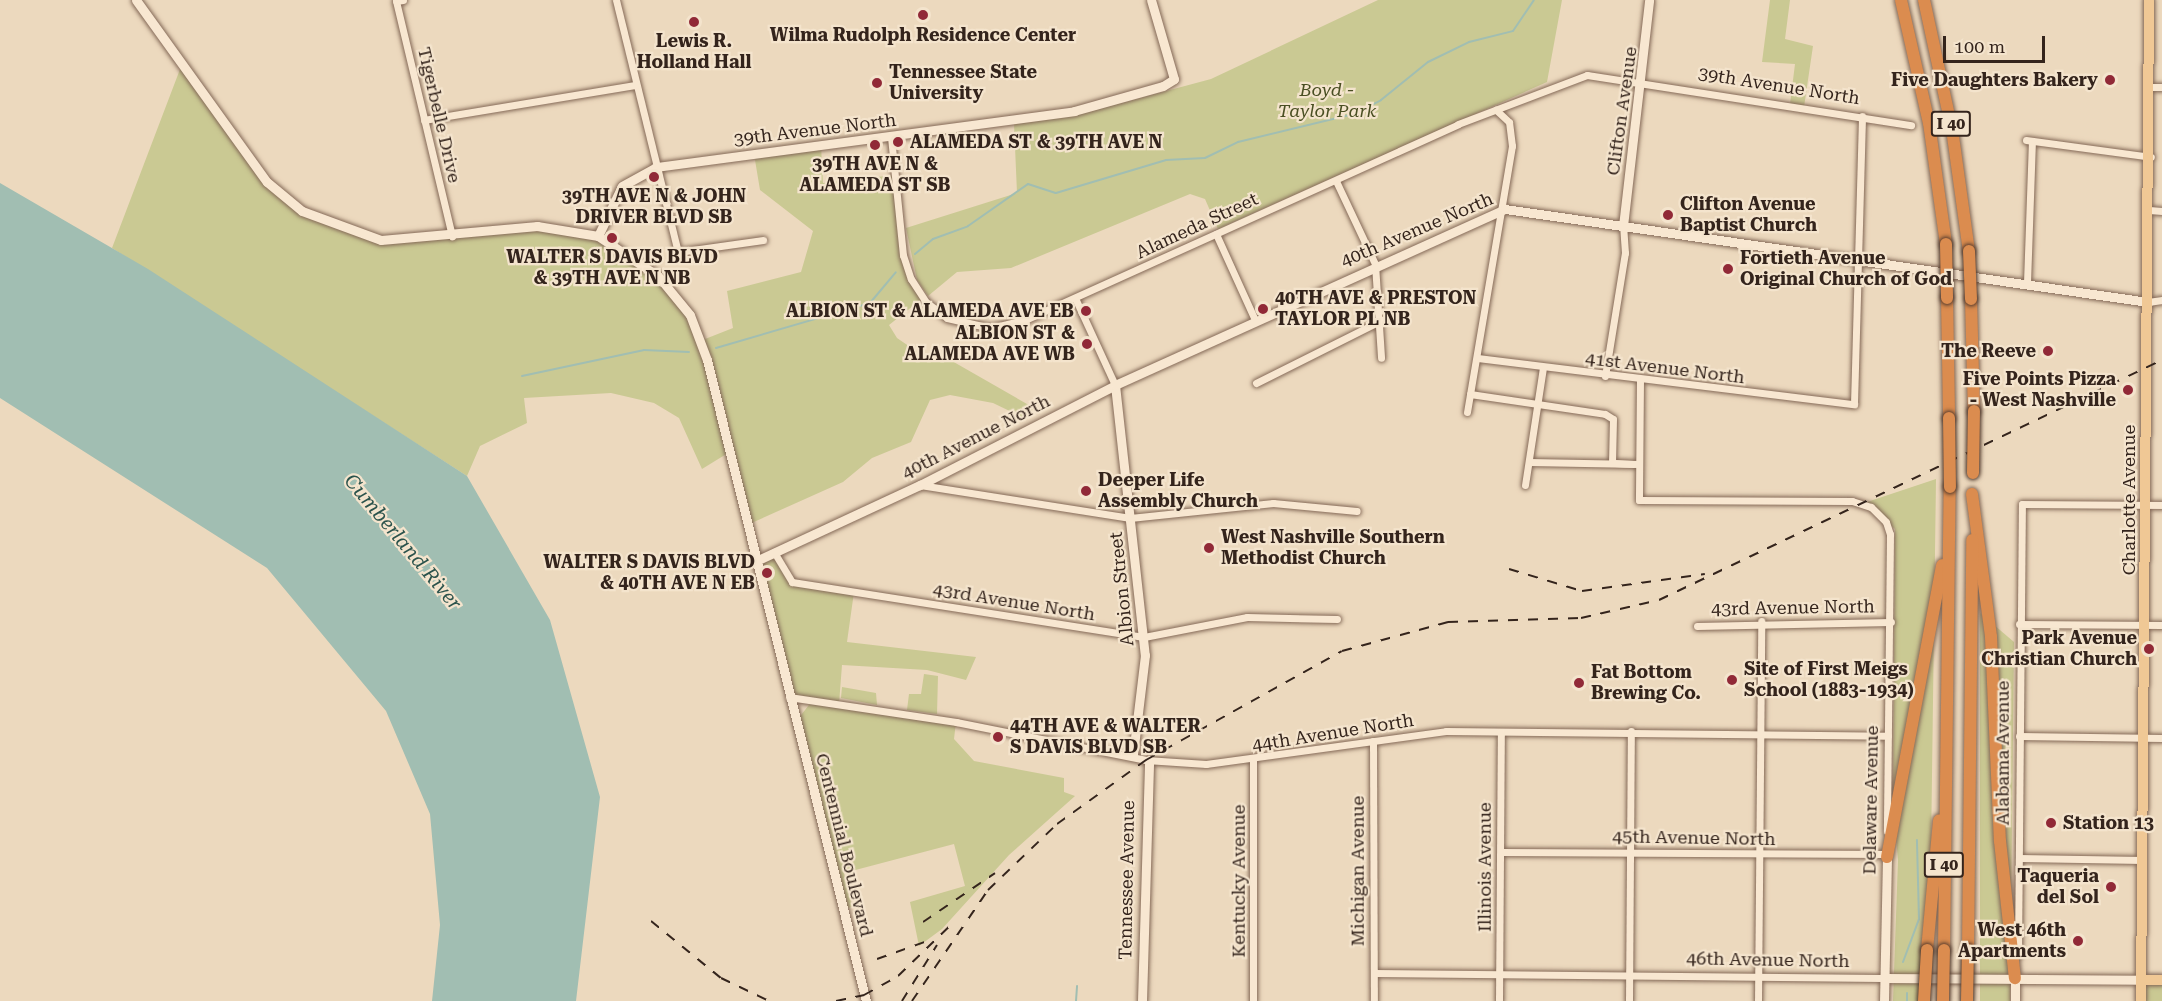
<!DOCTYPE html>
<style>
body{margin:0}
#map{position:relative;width:2162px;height:1001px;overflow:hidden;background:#ecd9be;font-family:"Roboto Serif",serif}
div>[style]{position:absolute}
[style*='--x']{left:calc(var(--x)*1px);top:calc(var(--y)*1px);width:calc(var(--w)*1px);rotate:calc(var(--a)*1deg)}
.green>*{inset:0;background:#cac993;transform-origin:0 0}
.water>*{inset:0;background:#a1beb2}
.stream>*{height:2px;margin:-1px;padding:0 1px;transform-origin:1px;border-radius:1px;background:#a1beb2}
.roads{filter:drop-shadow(0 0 2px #846957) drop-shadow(0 0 2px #846957)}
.street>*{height:7px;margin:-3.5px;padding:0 3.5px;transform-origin:3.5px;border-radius:3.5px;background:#f8e7d1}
.secondary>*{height:9px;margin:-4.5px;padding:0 4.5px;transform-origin:4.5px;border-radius:4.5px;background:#f8e7d1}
.primary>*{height:10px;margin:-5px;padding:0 5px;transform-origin:5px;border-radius:5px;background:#f0c895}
.highway>*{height:12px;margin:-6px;padding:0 6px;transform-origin:6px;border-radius:6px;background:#db8c4f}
.rail>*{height:2px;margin-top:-1px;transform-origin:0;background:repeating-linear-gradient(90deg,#34241c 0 10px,transparent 0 20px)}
.bridges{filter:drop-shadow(0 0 2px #51392c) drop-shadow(0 0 2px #51392c)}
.highway-bridge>*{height:12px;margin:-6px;padding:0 6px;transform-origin:6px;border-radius:6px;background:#db8c4f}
.dots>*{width:16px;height:16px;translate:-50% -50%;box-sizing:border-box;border:3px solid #f4e4cd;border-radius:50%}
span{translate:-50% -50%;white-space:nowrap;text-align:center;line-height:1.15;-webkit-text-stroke:4.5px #f4e4cd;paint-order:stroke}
.shield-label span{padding:2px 4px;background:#f4e4cd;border:2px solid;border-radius:4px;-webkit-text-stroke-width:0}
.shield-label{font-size:16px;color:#34241c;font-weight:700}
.poi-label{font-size:18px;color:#34241c;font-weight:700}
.left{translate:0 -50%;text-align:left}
.right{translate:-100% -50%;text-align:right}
.street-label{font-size:18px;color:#34241c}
.park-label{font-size:18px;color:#4a4f23;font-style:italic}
.water-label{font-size:20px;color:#2b534c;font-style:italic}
.scale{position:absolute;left:1943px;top:36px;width:102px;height:27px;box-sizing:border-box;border:3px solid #34241c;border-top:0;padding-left:8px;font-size:18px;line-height:21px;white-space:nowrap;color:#34241c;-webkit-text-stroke:4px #f4e4cd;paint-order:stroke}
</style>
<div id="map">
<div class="green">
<div style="clip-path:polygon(1378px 0,1562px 0,1547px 82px,1218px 229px,1205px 199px,1190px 194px,1011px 268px,957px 272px,928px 296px,917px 280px,906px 228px,1017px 193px,1014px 124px,1088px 112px,1211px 79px)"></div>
<div style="clip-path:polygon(1770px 0,1790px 0,1785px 39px,1813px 46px,1804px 107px,1790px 104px,1795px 64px,1762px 62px)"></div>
<div style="clip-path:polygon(182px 64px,267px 182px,302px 211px,381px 240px,508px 227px,598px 236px,658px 276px,690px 315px,700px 341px,733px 328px,727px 291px,801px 272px,813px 231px,760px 190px,754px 154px,821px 146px,823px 183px,895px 175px,903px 255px,923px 298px,889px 325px,897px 338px,932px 362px,945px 357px,1034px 408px,1024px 418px,993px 403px,950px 395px,930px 400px,911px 442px,872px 458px,843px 482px,747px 525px,728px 453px,702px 469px,679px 418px,654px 403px,611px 393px,524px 398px,527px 423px,480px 446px,467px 476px,112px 248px)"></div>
<div style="clip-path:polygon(1936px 479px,1931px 850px,1918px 1001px,1893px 1001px,1898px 860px,1893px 804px,1895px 529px,1864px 503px)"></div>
<div style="clip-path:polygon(774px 552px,792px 582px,854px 592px,847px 642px,976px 657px,966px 680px,927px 670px,842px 665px,839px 704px,956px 722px,954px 739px,974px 761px,1064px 778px,1064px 792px,1075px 796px,1009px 855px,942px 929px,919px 946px,910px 902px,965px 886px,954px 844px,844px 873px,852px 907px,843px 909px,798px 719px,812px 701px,789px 697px,756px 561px)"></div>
<div style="clip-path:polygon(1980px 613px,2014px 642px,2010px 1001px,1980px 1001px)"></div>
<div style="clip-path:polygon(924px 674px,938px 676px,937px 714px,907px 710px,909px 694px,921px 694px)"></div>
<div style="clip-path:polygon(842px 687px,876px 693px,877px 705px,841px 698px)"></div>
<div style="left:2142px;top:980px;width:20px;height:21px"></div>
</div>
<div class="water">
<div style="clip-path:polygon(0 183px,148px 269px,467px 476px,550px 620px,600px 797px,576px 1001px,432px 1001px,440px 925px,430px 814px,386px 711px,267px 568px,0 398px)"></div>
</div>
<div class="stream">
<div style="--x:915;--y:254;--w:23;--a:-40"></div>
<div style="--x:933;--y:239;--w:37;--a:-20"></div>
<div style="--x:968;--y:226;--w:73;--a:-35"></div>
<div style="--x:1028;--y:184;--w:29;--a:18"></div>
<div style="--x:1056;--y:193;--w:115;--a:-16.7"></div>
<div style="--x:1166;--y:160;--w:39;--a:-3"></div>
<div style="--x:1205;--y:158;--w:37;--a:-26"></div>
<div style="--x:1238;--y:142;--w:119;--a:-13.6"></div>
<div style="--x:1354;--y:114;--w:30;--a:-27"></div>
<div style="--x:1381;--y:100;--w:60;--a:-39"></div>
<div style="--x:1428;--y:62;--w:46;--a:-26"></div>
<div style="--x:1469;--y:42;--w:45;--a:-14"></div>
<div style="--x:1513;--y:31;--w:37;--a:-56"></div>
<div style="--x:716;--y:348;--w:160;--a:-16.3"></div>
<div style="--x:870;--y:303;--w:40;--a:-50"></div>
<div style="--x:522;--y:376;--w:125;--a:-12"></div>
<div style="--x:644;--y:350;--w:45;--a:2.5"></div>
<div style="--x:1903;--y:962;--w:46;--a:-69.6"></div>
<div style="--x:1919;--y:919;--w:79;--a:-91.5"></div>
<div style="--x:1076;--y:1001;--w:15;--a:-86"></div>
<div style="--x:1907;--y:1001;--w:8;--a:-90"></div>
</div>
<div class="roads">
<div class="street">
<div style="--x:403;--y:0;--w:7;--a:172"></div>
<div style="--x:396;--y:1;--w:242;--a:76.6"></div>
<div style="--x:616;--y:0;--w:260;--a:76.2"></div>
<div style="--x:678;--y:252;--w:86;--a:-8"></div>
<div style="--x:2150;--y:87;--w:12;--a:0"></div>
<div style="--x:424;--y:120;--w:215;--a:-9.4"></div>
<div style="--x:891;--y:137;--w:119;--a:84.2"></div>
<div style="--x:903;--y:255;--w:25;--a:72"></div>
<div style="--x:911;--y:279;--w:27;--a:57"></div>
<div style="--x:926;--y:302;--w:26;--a:37"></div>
<div style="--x:947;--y:318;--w:45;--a:12.8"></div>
<div style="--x:991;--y:328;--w:37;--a:-14"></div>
<div style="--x:1027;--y:319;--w:473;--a:-24.3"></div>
<div style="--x:1458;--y:124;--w:138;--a:-20.8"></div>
<div style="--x:1587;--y:75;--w:328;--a:8.8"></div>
<div style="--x:2026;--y:140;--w:126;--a:7.7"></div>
<div style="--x:1336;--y:181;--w:92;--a:64.8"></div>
<div style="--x:1375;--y:264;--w:94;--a:86.3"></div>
<div style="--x:2149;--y:210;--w:13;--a:4"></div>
<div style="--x:1216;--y:234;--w:94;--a:65.6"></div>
<div style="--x:2027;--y:283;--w:142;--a:-88"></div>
<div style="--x:1075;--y:298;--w:96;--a:65.3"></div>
<div style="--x:2148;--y:302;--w:14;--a:-8"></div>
<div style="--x:1477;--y:358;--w:380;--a:7"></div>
<div style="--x:1854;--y:404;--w:288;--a:-88.4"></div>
<div style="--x:1605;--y:376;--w:125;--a:-80.8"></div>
<div style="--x:1625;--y:253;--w:27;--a:-94"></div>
<div style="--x:1640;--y:380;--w:120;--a:90.5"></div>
<div style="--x:1639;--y:500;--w:213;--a:0.3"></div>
<div style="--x:1852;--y:501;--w:20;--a:18"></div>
<div style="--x:1871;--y:507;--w:21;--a:45"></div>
<div style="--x:1886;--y:522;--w:13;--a:72"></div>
<div style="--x:1890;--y:534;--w:297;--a:90.6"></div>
<div style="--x:1256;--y:383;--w:141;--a:-26.6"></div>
<div style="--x:1470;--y:394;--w:136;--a:8.4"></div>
<div style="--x:1605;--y:414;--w:9;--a:32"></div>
<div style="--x:1613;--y:419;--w:44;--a:91.3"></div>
<div style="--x:1467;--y:412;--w:270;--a:-80.4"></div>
<div style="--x:1512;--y:146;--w:24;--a:-97"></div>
<div style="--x:1509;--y:122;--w:18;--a:-137"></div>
<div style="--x:1529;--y:462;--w:110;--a:1"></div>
<div style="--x:1615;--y:463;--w:18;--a:3"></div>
<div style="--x:920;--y:485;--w:213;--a:8.9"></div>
<div style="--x:1130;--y:518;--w:144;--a:-6"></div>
<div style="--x:1273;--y:503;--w:84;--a:5.4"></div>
<div style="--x:1525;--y:485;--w:119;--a:-81.3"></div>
<div style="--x:774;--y:552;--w:35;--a:59"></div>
<div style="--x:792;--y:582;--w:356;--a:8.9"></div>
<div style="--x:1144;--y:637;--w:105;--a:-11"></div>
<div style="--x:1247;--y:617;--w:90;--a:1.3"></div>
<div style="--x:2019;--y:624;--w:143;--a:0.4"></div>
<div style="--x:1697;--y:626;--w:194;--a:-1.2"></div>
<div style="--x:789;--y:697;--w:169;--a:8.5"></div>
<div style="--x:956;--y:722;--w:194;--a:11.3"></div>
<div style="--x:1146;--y:760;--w:60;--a:3.8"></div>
<div style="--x:1206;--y:764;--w:242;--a:-7.8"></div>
<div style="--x:1446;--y:731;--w:442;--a:0.6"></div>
<div style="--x:2019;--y:736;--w:143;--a:0.8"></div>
<div style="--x:1373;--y:741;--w:260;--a:89.8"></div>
<div style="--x:1501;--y:852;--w:386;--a:0.3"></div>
<div style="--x:2019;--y:858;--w:124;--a:0.9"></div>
<div style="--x:2018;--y:955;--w:451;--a:-89.5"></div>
<div style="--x:2022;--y:504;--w:140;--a:0.4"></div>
<div style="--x:1374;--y:973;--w:511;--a:0.56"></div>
<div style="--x:1253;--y:1001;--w:240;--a:-90"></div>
<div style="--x:1499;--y:1001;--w:269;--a:-89.6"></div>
<div style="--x:1629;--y:1001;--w:270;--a:-89.6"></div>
<div style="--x:1758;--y:1001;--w:380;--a:-89.5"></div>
</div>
<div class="secondary">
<div style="--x:136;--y:0;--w:224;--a:54.3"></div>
<div style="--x:267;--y:182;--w:45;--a:39.6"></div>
<div style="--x:302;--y:211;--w:84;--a:20.2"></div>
<div style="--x:381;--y:240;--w:157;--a:-5.1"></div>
<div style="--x:537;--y:226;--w:62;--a:9.3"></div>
<div style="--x:598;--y:236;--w:72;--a:33.7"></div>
<div style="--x:658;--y:276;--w:50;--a:50.6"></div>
<div style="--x:690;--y:315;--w:48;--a:69.3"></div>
<div style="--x:707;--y:360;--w:660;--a:76.07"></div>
<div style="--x:1623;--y:226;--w:227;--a:-83.4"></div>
<div style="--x:598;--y:236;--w:55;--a:-64.4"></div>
<div style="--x:622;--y:186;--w:39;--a:-29"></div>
<div style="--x:656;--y:167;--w:422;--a:-7.6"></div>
<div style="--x:1074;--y:111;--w:92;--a:-15.7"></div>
<div style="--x:1163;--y:86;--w:13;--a:-32"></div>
<div style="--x:1174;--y:79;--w:82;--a:-106.2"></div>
<div style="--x:1115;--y:385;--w:272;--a:83.7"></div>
<div style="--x:1145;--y:655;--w:100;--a:96.9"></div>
<div style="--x:756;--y:561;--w:181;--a:-24.9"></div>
<div style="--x:920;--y:485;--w:219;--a:-27.1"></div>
<div style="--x:1115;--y:385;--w:428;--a:-24.3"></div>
<div style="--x:1505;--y:209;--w:650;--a:8.23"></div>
<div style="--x:1885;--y:978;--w:257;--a:0.4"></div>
<div style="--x:2015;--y:978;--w:23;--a:90"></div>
<div style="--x:1142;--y:1001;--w:241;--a:-88.3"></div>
<div style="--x:1884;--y:1001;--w:144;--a:-88.8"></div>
</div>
<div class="primary">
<div style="--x:2142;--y:980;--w:20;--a:0"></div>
<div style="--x:2141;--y:1001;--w:1001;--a:-89.54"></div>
</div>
<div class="highway">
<div style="--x:1901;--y:0;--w:126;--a:77.2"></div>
<div style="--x:1929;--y:123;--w:122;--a:82"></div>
<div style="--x:1924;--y:0;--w:132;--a:77.8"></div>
<div style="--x:1952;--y:129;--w:123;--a:82.1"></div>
<div style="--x:1947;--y:298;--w:120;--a:89"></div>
<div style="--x:1971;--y:299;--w:112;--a:88.5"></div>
<div style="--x:1972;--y:494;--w:144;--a:82.4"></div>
<div style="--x:1991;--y:637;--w:204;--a:87.5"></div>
<div style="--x:2000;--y:841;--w:138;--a:83.8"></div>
<div style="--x:1887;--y:857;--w:297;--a:-79.3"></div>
<div style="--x:1927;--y:950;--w:130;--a:-84.7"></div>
<div style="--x:1944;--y:950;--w:463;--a:-89.3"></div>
<div style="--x:1968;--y:950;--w:410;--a:-89.4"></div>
</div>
</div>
<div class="rail">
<div style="--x:1509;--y:569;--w:76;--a:16.8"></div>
<div style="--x:1582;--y:591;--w:124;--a:-7.9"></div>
<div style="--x:651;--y:921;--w:90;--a:39.2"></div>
<div style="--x:721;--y:978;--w:53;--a:25.6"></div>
<div style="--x:923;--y:922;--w:87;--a:-34.2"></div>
<div style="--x:877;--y:959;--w:59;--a:-19.7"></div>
<div style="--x:836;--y:1001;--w:29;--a:-12"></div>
<div style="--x:864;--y:995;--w:39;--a:-29"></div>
<div style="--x:898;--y:976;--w:78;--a:-44"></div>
<div style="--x:902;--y:1001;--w:66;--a:-58"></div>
<div style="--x:912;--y:1001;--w:135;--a:-55.6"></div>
<div style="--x:988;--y:890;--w:95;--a:-43.7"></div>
<div style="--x:1057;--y:824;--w:110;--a:-35.7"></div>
<div style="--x:1146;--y:760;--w:224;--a:-29.1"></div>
<div style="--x:1342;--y:651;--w:110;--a:-15.3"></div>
<div style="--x:1448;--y:622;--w:133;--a:-1.7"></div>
<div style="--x:1581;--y:618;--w:80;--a:-13"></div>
<div style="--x:1659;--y:600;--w:557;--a:-25.51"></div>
</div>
<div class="bridges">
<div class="highway-bridge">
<div style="--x:1946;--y:244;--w:54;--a:88.9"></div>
<div style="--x:1969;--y:251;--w:48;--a:87.6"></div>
<div style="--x:1949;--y:418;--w:69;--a:89.2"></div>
<div style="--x:1973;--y:473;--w:62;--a:-89.1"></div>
<div style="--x:1924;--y:1001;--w:51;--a:-86.6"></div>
<div style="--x:1943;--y:1001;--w:51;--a:-88.9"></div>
<div style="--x:1967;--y:1001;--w:51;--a:-88.9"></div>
</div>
</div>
<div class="dots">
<div style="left:923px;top:15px;background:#912937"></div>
<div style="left:694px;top:22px;background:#912937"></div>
<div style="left:2110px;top:80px;background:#912937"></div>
<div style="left:877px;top:83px;background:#912937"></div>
<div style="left:898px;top:142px;background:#912937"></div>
<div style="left:875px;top:145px;background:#912937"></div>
<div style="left:654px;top:177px;background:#912937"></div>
<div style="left:1668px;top:215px;background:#912937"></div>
<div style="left:612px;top:238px;background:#912937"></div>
<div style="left:1728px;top:269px;background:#912937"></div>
<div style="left:1263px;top:309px;background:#912937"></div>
<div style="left:1086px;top:311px;background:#912937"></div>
<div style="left:1087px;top:344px;background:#912937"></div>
<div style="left:2048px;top:351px;background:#912937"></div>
<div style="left:2128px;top:390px;background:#912937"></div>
<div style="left:1086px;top:491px;background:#912937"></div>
<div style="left:1209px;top:548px;background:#912937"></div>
<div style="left:767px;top:573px;background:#912937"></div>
<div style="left:2149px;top:649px;background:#912937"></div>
<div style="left:1732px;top:680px;background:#912937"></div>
<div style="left:1579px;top:683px;background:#912937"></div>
<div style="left:998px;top:737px;background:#912937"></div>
<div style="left:2051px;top:823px;background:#912937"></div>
<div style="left:2111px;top:887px;background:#912937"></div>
<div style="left:2078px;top:941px;background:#912937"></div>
</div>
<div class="shield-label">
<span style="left:1951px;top:124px">I 40</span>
<span style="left:1944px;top:865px">I 40</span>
</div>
<div class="poi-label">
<span style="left:923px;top:35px">Wilma Rudolph Residence Center</span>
<span style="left:694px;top:52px">Lewis R.<br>Holland Hall</span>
<span class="left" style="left:889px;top:83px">Tennessee State<br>University</span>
<span class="right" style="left:2098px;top:80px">Five Daughters Bakery</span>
<span class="left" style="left:910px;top:142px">ALAMEDA ST &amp; 39TH AVE N</span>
<span style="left:875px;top:175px">39TH AVE N &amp;<br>ALAMEDA ST SB</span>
<span style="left:654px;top:207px">39TH AVE N &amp; JOHN<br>DRIVER BLVD SB</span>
<span class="left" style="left:1680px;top:215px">Clifton Avenue<br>Baptist Church</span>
<span style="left:612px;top:268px">WALTER S DAVIS BLVD<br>&amp; 39TH AVE N NB</span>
<span class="left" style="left:1740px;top:269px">Fortieth Avenue<br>Original Church of God</span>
<span class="left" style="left:1275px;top:309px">40TH AVE &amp; PRESTON<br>TAYLOR PL NB</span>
<span class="right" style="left:1074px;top:311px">ALBION ST &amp; ALAMEDA AVE EB</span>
<span class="right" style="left:1075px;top:344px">ALBION ST &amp;<br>ALAMEDA AVE WB</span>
<span class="right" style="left:2036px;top:351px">The Reeve</span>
<span class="right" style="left:2116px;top:390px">Five Points Pizza<br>- West Nashville</span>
<span class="left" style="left:1098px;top:491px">Deeper Life<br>Assembly Church</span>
<span class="left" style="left:1221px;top:548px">West Nashville Southern<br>Methodist Church</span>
<span class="right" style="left:755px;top:573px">WALTER S DAVIS BLVD<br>&amp; 40TH AVE N EB</span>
<span class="right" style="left:2137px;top:649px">Park Avenue<br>Christian Church</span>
<span class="left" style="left:1744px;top:680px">Site of First Meigs<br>School (1883-1934)</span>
<span class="left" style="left:1591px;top:683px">Fat Bottom<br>Brewing Co.</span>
<span class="left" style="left:1010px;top:737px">44TH AVE &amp; WALTER<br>S DAVIS BLVD SB</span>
<span class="left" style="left:2063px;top:823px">Station 13</span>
<span class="right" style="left:2099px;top:887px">Taqueria<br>del Sol</span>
<span class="right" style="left:2066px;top:941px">West 46th<br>Apartments</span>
</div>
<div class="street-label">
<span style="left:1779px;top:86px;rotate:9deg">39th Avenue North</span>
<span style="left:1622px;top:111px;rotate:-82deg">Clifton Avenue</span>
<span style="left:439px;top:115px;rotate:77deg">Tigerbelle Drive</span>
<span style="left:815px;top:130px;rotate:-7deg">39th Avenue North</span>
<span style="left:1197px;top:226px;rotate:-25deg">Alameda Street</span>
<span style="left:1417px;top:230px;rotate:-23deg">40th Avenue North</span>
<span style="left:1665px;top:368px;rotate:7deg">41st Avenue North</span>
<span style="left:976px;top:437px;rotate:-27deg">40th Avenue North</span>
<span style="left:2129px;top:500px;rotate:-90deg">Charlotte Avenue</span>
<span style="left:1122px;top:589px;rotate:-96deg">Albion Street</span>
<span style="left:1014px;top:602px;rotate:9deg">43rd Avenue North</span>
<span style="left:1793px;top:608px;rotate:-1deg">43rd Avenue North</span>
<span style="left:1333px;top:733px;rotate:-9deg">44th Avenue North</span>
<span style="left:2003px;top:753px;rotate:-90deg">Alabama Avenue</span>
<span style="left:1871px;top:800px;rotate:-89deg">Delaware Avenue</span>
<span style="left:1694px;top:838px;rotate:1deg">45th Avenue North</span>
<span style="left:844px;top:845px;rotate:76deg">Centennial Boulevard</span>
<span style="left:1485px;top:867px;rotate:-90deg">Illinois Avenue</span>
<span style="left:1358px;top:871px;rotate:-90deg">Michigan Avenue</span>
<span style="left:1127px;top:880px;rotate:-89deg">Tennessee Avenue</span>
<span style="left:1239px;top:881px;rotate:-90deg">Kentucky Avenue</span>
<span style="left:1768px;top:960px;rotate:1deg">46th Avenue North</span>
</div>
<div class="park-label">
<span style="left:1327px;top:101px">Boyd -<br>Taylor Park</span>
</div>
<div class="water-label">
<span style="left:403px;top:542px;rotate:50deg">Cumberland River</span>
</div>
<div class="scale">100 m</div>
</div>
